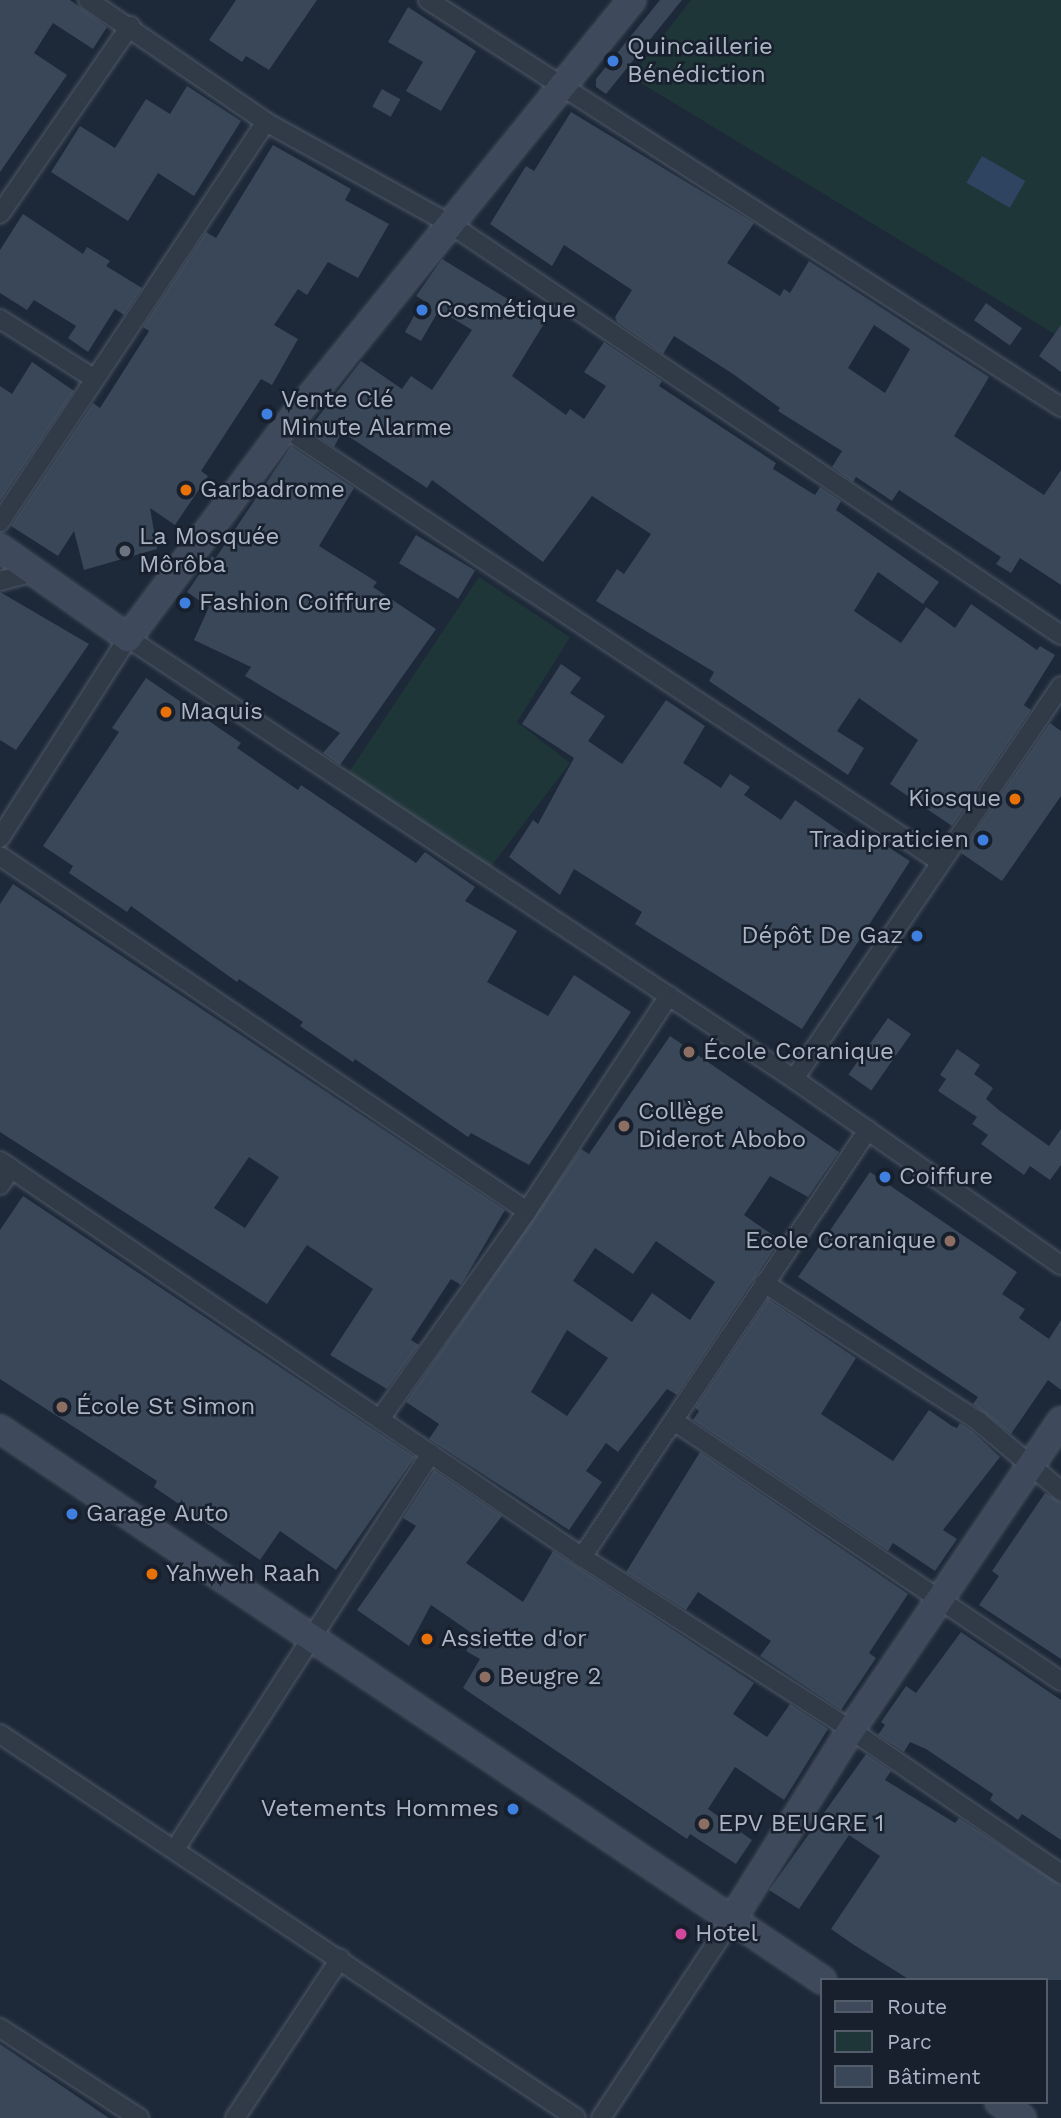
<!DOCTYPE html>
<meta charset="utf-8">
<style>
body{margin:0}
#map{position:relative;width:1061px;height:2118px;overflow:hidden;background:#1d2938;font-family:"Work Sans",sans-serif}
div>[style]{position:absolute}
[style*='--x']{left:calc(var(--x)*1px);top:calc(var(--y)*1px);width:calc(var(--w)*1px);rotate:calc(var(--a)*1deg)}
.green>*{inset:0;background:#1f3639}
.water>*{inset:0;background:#2f4461;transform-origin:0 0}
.building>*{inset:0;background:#394759;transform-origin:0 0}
.roads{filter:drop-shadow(0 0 2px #4f5867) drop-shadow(0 0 2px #4f5867)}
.street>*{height:18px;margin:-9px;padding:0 9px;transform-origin:9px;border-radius:9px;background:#313b48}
.secondary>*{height:26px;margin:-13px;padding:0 13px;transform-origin:13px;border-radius:13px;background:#3f495c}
.dots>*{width:19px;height:19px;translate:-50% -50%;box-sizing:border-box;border:4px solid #17202c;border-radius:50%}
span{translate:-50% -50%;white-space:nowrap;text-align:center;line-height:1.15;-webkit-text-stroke:5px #17202c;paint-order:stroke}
.poi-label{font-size:24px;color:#abb5c6}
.left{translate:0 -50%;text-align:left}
.right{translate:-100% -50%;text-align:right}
.legend{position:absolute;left:820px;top:1978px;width:228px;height:126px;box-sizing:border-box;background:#17202c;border:2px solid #525c6a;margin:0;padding:9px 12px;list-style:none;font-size:21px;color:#abb5c6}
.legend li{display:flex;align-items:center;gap:14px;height:35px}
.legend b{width:35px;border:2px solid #525c6a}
</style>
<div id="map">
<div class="green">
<div style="clip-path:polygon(691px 0,1061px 0,1061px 338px,631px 77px)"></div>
<div style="clip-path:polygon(479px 577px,570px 637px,517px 722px,570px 763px,486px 873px,343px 781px)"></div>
</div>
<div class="water">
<div style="left:982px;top:156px;width:50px;height:31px;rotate:30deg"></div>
</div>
<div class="building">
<div style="clip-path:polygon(0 0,70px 0,107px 27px,93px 49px,53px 23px,34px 53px,67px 75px,0 172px)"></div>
<div style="clip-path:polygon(236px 0,317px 0,269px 70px,246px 56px,242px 62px,209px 40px)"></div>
<div style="clip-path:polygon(660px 0,682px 0,606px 94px,596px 87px,596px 79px)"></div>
<div style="clip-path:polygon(408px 7px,476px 51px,441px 111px,406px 91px,423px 62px,388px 42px)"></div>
<div style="clip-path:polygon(187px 86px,241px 121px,194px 196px,158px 173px,128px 221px,51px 172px,80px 126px,115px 148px,146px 99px,170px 114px)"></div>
<div style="left:382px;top:89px;width:21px;height:20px;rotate:29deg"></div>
<div style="clip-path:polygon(evenodd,571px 112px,754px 223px,727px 263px,780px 296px,784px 289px,790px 293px,809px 261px,989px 377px,954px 436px,1044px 495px,1061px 470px,1061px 585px,1020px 558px,1011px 573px,996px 564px,1001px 557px,899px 490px,892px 501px,856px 477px,853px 482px,832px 467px,842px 451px,778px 411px,780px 408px,733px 374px,674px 336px,663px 354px,617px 322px,615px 317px,632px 290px,564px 245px,552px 266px,490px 224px,526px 166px,534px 171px,571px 112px,874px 325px,910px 349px,885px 393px,848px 368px,874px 325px)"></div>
<div style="clip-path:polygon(273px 145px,351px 189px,345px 200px,389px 224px,358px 278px,328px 262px,307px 295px,298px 289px,274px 325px,298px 339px,272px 385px,261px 379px,201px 471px,208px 476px,175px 525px,150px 508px,157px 549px,84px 570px,74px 531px,58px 556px,11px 526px,93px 403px,100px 408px,149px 331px,143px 327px,206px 232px,216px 238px)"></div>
<div style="clip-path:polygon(23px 214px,83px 254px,87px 247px,110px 261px,106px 266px,142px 288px,124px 315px,115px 309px,88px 352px,68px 338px,76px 326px,34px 300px,27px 310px,0 293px,0 250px)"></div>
<div style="clip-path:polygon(442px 259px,545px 322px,512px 376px,566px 415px,570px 409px,584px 419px,606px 386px,584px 372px,604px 342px,662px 381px,659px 386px,776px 463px,773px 469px,815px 495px,820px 487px,841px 501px,836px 510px,939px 582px,923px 604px,878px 572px,854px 611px,901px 643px,926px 607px,955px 628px,971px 604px,1037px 650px,1040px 646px,1055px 655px,1024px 705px,1031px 710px,952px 826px,890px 784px,918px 740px,859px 698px,837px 731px,864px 748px,848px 775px,709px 681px,714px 672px,596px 601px,617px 569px,624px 574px,651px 534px,592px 496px,543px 562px,432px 480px,427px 488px,342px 432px,334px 447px,308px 430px,361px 361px,402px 389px,411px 376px,432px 390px,472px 330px,439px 310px,421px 341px,405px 332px,423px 300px,416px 296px)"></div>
<div style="left:986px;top:303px;width:44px;height:21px;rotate:35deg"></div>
<div style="clip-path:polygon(1061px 325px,1061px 372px,1039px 356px)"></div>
<div style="clip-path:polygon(32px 362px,74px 391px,0 501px,0 386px,12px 394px)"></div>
<div style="clip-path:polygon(291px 446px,354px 488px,319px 546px,377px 582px,373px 587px,436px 629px,340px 765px,323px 753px,340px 733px,245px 676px,251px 667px,194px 640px,209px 607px,187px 592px,212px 556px,215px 559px)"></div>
<div style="left:416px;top:535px;width:69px;height:33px;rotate:31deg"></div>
<div style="clip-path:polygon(0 592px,89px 644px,16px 750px,0 740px)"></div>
<div style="clip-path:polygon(561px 664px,581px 678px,570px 693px,605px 716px,588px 741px,622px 764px,666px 700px,705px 726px,683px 763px,721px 788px,730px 774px,750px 787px,744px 795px,781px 820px,795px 800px,850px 838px,857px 827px,910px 861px,802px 1029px,635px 924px,642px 912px,574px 869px,560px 895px,509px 857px,533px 820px,538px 824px,574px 758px,522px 724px)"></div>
<div style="clip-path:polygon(146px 678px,241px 743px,237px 748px,298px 790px,301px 785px,416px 863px,425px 852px,475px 887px,465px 901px,517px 931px,487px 982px,548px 1016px,574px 975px,631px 1012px,529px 1165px,471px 1133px,468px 1137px,355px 1059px,353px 1062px,300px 1026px,303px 1022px,239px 979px,237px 982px,131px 906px,127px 912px,69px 873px,73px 866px,43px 846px,119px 732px,112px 728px)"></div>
<div style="clip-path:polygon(1050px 723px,1061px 731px,1061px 796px,1002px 881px,961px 853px)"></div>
<div style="clip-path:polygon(evenodd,13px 884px,505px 1210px,461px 1285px,451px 1279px,411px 1340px,419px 1345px,387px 1389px,330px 1355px,373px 1289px,307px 1245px,267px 1304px,0 1132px,0 904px,13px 884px,249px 1157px,279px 1177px,245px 1228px,214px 1208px,249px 1157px)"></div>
<div style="left:888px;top:1018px;width:28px;height:69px;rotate:35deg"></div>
<div style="clip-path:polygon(evenodd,670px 1036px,839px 1152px,808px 1197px,770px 1176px,744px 1215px,780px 1240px,677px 1395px,667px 1389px,618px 1452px,606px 1443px,586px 1471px,602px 1482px,569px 1530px,429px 1439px,439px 1424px,406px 1402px,581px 1149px,589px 1154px,670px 1036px,656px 1241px,715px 1282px,690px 1320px,652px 1293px,632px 1322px,573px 1281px,595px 1248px,633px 1274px,656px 1241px,670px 1036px,567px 1330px,608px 1358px,567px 1416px,531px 1392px,567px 1330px)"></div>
<div style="clip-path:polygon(957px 1049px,980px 1065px,974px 1074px,993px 1088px,986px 1099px,1000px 1111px,1049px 1146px,1061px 1129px,1061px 1165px,1050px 1180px,1030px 1166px,1024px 1175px,981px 1144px,988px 1135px,972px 1124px,977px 1117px,938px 1091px,946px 1079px,940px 1075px)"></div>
<div style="clip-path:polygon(870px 1172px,1017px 1272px,1002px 1294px,1025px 1309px,1019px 1318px,1049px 1339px,1061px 1320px,1061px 1390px,1048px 1380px,1011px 1434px,973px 1404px,978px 1397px,798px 1277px)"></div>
<div style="clip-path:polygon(23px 1196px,415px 1457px,336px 1570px,280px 1531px,260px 1560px,154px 1487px,157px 1481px,0 1379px,0 1230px)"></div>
<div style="clip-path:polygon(768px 1299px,856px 1358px,821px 1414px,893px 1461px,929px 1410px,952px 1426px,957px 1428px,960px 1423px,971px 1430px,1000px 1457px,943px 1530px,957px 1539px,935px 1571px,893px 1543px,888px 1551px,693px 1420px,699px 1411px,695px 1408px)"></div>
<div style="clip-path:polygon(700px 1452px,908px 1594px,869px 1653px,876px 1658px,841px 1710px,760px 1656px,771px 1641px,698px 1592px,686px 1610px,626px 1572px)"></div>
<div style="clip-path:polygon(434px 1470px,502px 1516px,466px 1563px,523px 1602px,553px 1551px,754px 1683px,733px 1714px,767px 1737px,790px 1704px,828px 1729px,784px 1800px,735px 1767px,708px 1809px,752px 1840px,736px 1864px,690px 1834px,687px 1839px,463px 1688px,480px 1659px,466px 1651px,476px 1636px,431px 1605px,409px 1646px,357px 1610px,416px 1526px,403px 1518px)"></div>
<div style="clip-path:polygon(1045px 1493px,1061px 1502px,1061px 1659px,979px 1605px,999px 1576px,992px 1571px)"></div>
<div style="clip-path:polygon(961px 1632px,1061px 1700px,1061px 1840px,1022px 1814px,1018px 1820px,990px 1800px,993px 1794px,926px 1749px,910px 1742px,904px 1752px,878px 1735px,885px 1725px,881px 1722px,906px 1686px,916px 1693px)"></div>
<div style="clip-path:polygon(866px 1754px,891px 1771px,885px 1780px,955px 1823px,959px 1818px,1061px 1885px,1061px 1980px,910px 1980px,854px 1945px,831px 1929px,880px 1856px,849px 1835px,799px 1909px,769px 1890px)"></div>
<div style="clip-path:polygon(0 2044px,109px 2118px,0 2118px)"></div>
</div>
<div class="roads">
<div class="street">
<div style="--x:88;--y:0;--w:216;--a:34.4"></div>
<div style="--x:266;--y:122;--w:210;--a:29"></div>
<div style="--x:450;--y:224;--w:736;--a:33.93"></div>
<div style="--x:428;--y:0;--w:753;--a:32.74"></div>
<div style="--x:0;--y:214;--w:229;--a:-55.3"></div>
<div style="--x:0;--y:319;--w:112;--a:32.3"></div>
<div style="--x:285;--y:428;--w:784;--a:33.51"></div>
<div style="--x:0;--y:522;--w:480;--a:-56.4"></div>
<div style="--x:0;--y:581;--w:34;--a:-15"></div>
<div style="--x:0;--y:838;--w:237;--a:-57.4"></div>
<div style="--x:128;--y:638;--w:799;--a:33.51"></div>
<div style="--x:794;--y:1079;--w:325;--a:34.9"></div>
<div style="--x:0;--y:856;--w:635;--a:33.97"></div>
<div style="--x:794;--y:1079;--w:475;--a:-55.8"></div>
<div style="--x:0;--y:1161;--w:704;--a:34.23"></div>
<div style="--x:582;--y:1557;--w:320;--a:32.7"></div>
<div style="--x:851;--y:1730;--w:255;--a:34.4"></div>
<div style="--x:0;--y:1185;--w:20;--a:-57"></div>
<div style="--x:764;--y:1283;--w:255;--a:32.8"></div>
<div style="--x:978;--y:1421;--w:109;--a:40.1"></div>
<div style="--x:380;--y:1419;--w:255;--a:-54.7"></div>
<div style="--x:527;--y:1211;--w:258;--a:-56.6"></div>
<div style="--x:674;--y:1421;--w:466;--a:33.9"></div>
<div style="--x:582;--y:1557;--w:514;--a:-56.19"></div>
<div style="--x:0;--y:1734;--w:692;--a:33.69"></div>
<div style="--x:175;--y:1849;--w:471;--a:-57.1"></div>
<div style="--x:0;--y:2028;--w:166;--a:32.9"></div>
<div style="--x:235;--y:2118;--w:191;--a:-56.6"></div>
<div style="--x:601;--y:2118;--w:240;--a:-56.6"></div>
</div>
<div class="secondary">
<div style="--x:0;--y:548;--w:156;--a:35.1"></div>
<div style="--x:128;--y:638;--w:262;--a:-53.2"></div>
<div style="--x:285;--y:428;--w:551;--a:-50.97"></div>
<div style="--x:0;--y:1429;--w:990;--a:33.83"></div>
<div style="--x:733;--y:1918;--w:222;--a:-57.9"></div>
<div style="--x:851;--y:1730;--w:374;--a:-55.8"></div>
<div style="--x:999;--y:2102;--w:28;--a:35"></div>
</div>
</div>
<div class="dots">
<div style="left:613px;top:61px;background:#3f7fe0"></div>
<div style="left:422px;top:310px;background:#3f7fe0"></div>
<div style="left:267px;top:414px;background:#3f7fe0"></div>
<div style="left:186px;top:490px;background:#e8710a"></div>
<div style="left:125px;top:551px;background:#6b7280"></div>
<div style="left:185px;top:603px;background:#3f7fe0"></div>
<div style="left:166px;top:712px;background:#e8710a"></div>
<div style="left:1015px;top:799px;background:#e8710a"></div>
<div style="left:983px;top:840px;background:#3f7fe0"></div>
<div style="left:917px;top:936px;background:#3f7fe0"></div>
<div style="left:689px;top:1052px;background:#8d6e63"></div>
<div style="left:624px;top:1126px;background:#8d6e63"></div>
<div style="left:885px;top:1177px;background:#3f7fe0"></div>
<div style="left:950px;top:1241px;background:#8d6e63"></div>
<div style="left:62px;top:1407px;background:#8d6e63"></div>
<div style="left:72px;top:1514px;background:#3f7fe0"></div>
<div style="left:152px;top:1574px;background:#e8710a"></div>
<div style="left:427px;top:1639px;background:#e8710a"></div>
<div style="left:485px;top:1677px;background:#8d6e63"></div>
<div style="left:513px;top:1809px;background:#3f7fe0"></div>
<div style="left:704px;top:1824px;background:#8d6e63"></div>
<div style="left:681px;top:1934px;background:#d1479c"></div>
</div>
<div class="poi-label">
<span class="left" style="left:627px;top:61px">Quincaillerie<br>Bénédiction</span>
<span class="left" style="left:436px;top:310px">Cosmétique</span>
<span class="left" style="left:281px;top:414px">Vente Clé<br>Minute Alarme</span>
<span class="left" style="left:200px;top:490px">Garbadrome</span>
<span class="left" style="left:139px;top:551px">La Mosquée<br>Môrôba</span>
<span class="left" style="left:199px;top:603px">Fashion Coiffure</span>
<span class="left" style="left:180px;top:712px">Maquis</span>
<span class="right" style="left:1001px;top:799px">Kiosque</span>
<span class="right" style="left:969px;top:840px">Tradipraticien</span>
<span class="right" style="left:903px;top:936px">Dépôt De Gaz</span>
<span class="left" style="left:703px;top:1052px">École Coranique</span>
<span class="left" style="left:638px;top:1126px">Collège<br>Diderot Abobo</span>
<span class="left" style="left:899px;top:1177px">Coiffure</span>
<span class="right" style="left:936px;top:1241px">Ecole Coranique</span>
<span class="left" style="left:76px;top:1407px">École St Simon</span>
<span class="left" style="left:86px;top:1514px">Garage Auto</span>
<span class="left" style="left:166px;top:1574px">Yahweh Raah</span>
<span class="left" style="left:441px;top:1639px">Assiette d'or</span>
<span class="left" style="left:499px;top:1677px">Beugre 2</span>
<span class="right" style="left:499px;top:1809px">Vetements Hommes</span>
<span class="left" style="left:718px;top:1824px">EPV BEUGRE 1</span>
<span class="left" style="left:695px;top:1934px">Hotel</span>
</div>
<ul class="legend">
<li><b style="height:9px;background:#3f495c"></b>Route</li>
<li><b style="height:19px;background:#1f3639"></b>Parc</li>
<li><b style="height:19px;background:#394759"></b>Bâtiment</li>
</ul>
</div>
